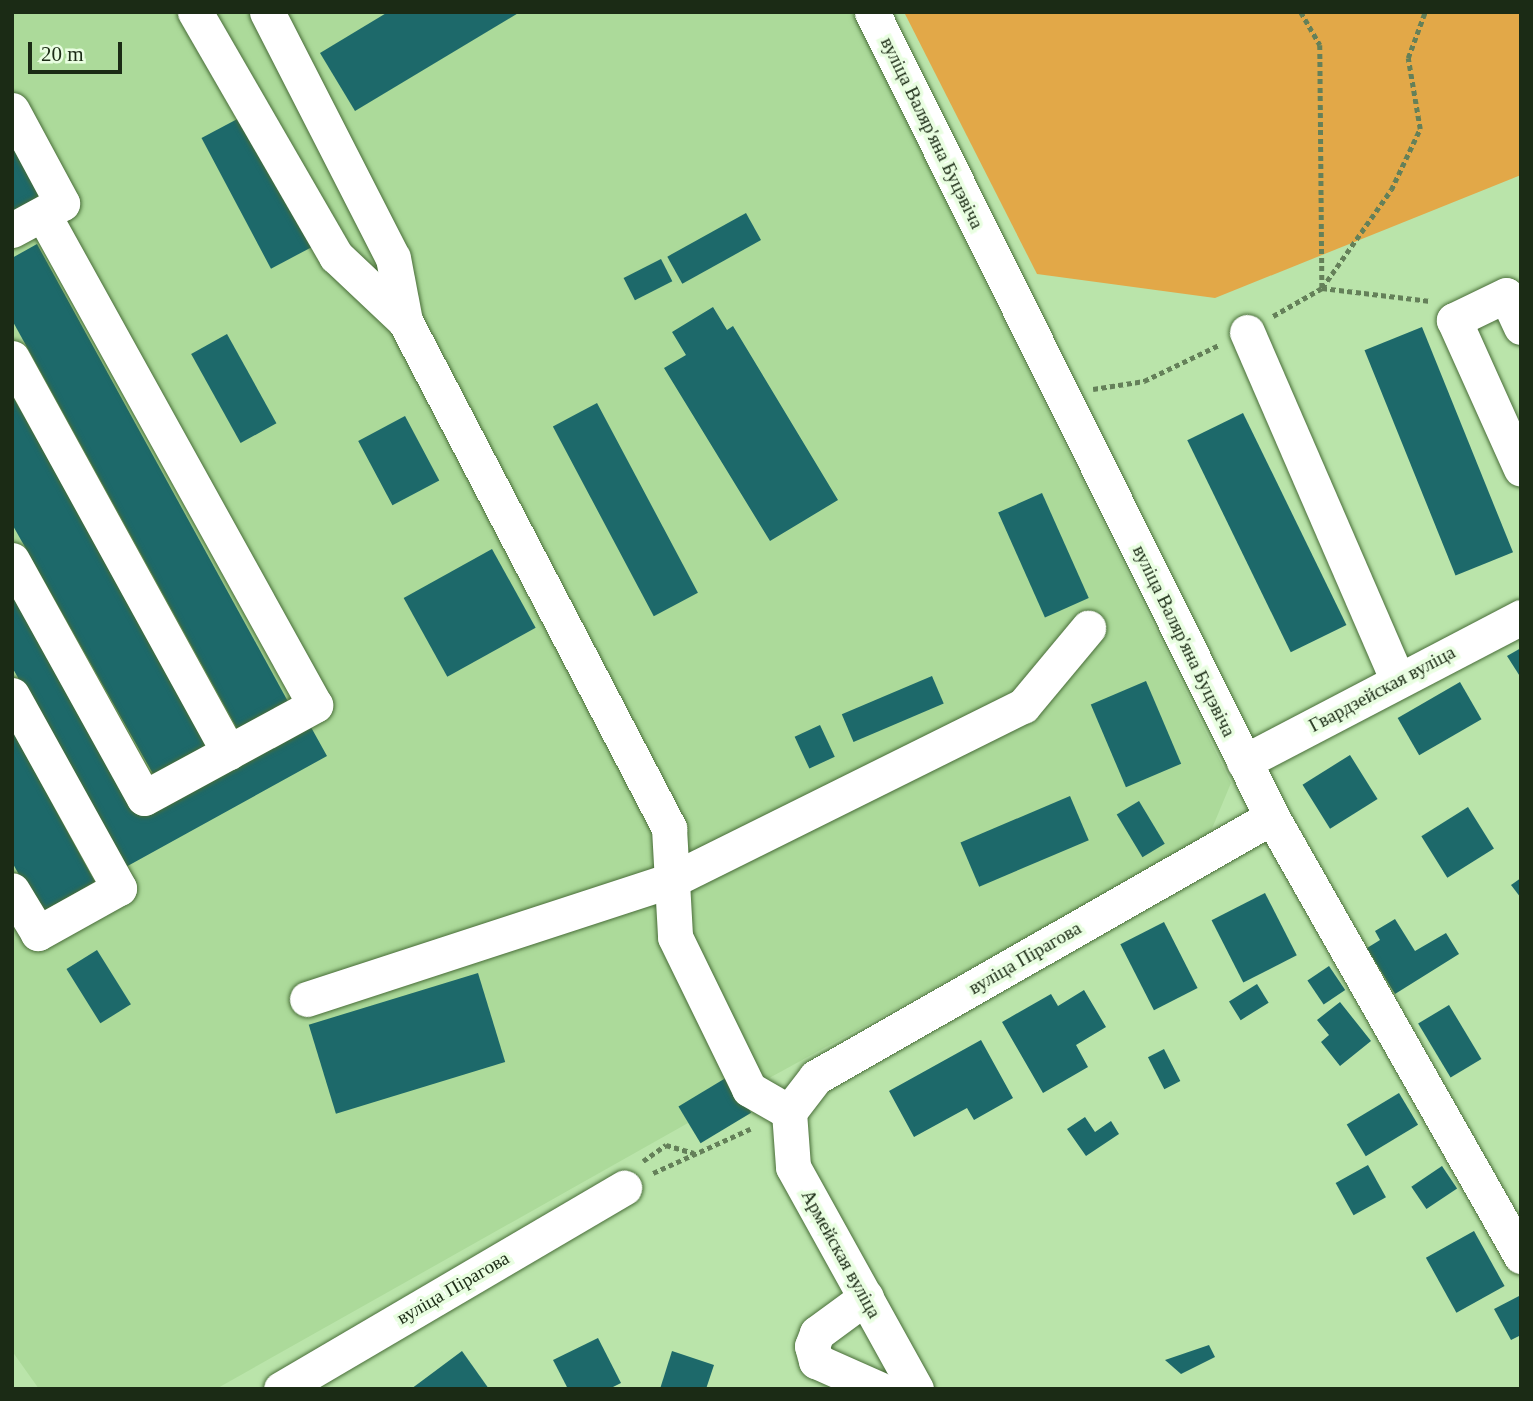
<!DOCTYPE html>
<meta charset="utf-8">
<style>
body{margin:0}
#map{position:relative;width:1533px;height:1401px;overflow:hidden;background:#bae4aa;font-family:"Times New Roman",serif}
div>[style]{position:absolute}
[style*='--x']{left:calc(var(--x)*1px);top:calc(var(--y)*1px);width:calc(var(--w)*1px);rotate:calc(var(--a)*1deg)}
.built>*{inset:0;background:#acda9a}
.green>*{inset:0;background:#e2a848}
.building>*{inset:0;background:#1d696a;transform-origin:0 0}
.path>*{height:4.5px;margin-top:-2.25px;transform-origin:0;background:repeating-linear-gradient(90deg,#648059 0 5px,transparent 0 8.5px)}
.roads{filter:drop-shadow(0 0 2px #486d38) drop-shadow(0 0 2px #486d38)}
.minor>*{height:35px;margin:-17.5px;padding:0 17.5px;transform-origin:17.5px;border-radius:17.5px;background:#fff}
span{translate:-50% -50%;white-space:nowrap;text-align:center;line-height:1.15;-webkit-text-stroke:7px #e9fee1;paint-order:stroke}
.street-label{font-size:19px;color:#1b2b15}
.frame{position:absolute;inset:0;border:14px solid #1b2b15;pointer-events:none}
.scale{position:absolute;left:28px;top:42px;width:94px;height:32px;box-sizing:border-box;border:4px solid #1b2b15;border-top:0;padding-left:9px;font-size:21px;line-height:24px;white-space:nowrap;color:#1b2b15;-webkit-text-stroke:5px #e9fee1;paint-order:stroke}
</style>
<div id="map">
<div class="built">
<div style="clip-path:polygon(12px 12px,852px 12px,1231px 783px,1208px 838px,749px 1089px,741px 1095px,751px 1113px,700px 1142px,688px 1123px,216px 1389px,39px 1389px,12px 1351px)"></div>
</div>
<div class="green">
<div style="clip-path:polygon(904px 12px,1521px 12px,1521px 175px,1215px 298px,1037px 274px)"></div>
</div>
<div class="building">
<div style="clip-path:polygon(388px 12px,520px 12px,355px 111px,320px 53px)"></div>
<div style="left:243px;top:116px;width:148px;height:47px;rotate:62deg"></div>
<div style="clip-path:polygon(12px 121px,56px 200px,12px 224px)"></div>
<div style="left:746px;top:213px;width:31px;height:90px;rotate:61deg"></div>
<div style="clip-path:polygon(37px 244px,291px 707px,240px 734px,12px 320px,12px 258px)"></div>
<div style="left:661px;top:259px;width:25px;height:42px;rotate:63deg"></div>
<div style="clip-path:polygon(713px 307px,727px 330px,733px 326px,838px 500px,770px 541px,664px 368px,686px 355px,672px 332px)"></div>
<div style="left:1422px;top:327px;width:243px;height:62px;rotate:68deg"></div>
<div style="left:227px;top:334px;width:102px;height:41px;rotate:61deg"></div>
<div style="clip-path:polygon(12px 395px,212px 750px,157px 781px,12px 524px)"></div>
<div style="left:597px;top:403px;width:215px;height:50px;rotate:62deg"></div>
<div style="left:1243px;top:413px;width:236px;height:62px;rotate:64deg"></div>
<div style="left:405px;top:416px;width:73px;height:53px;rotate:62deg"></div>
<div style="left:1042px;top:493px;width:115px;height:48px;rotate:66deg"></div>
<div style="left:492px;top:549px;width:90px;height:101px;rotate:61deg"></div>
<div style="clip-path:polygon(12px 583px,140px 813px,307px 720px,327px 756px,124px 868px,12px 667px)"></div>
<div style="clip-path:polygon(1521px 648px,1521px 678px,1507px 656px)"></div>
<div style="left:932px;top:676px;width:30px;height:98px;rotate:67deg"></div>
<div style="left:1146px;top:681px;width:90px;height:60px;rotate:67deg"></div>
<div style="left:1460px;top:682px;width:43px;height:72px;rotate:60deg"></div>
<div style="left:820px;top:725px;width:35px;height:28px;rotate:65deg"></div>
<div style="clip-path:polygon(12px 730px,95px 882px,40px 913px,12px 862px)"></div>
<div style="left:1350px;top:755px;width:52px;height:56px;rotate:58deg"></div>
<div style="left:1070px;top:796px;width:48px;height:119px;rotate:67deg"></div>
<div style="left:1139px;top:801px;width:50px;height:26px;rotate:59deg"></div>
<div style="left:1468px;top:807px;width:49px;height:55px;rotate:58deg"></div>
<div style="clip-path:polygon(1521px 878px,1521px 898px,1511px 885px)"></div>
<div style="left:1265px;top:893px;width:70px;height:60px;rotate:63deg"></div>
<div style="clip-path:polygon(1395px 919px,1415px 951px,1446px 933px,1459px 954px,1395px 994px,1367px 948px,1380px 940px,1375px 931px)"></div>
<div style="left:1164px;top:922px;width:74px;height:49px;rotate:63deg"></div>
<div style="left:97px;top:950px;width:64px;height:36px;rotate:58deg"></div>
<div style="left:1329px;top:966px;width:29px;height:26px;rotate:56deg"></div>
<div style="left:478px;top:973px;width:93px;height:177px;rotate:73deg"></div>
<div style="left:1257px;top:984px;width:22px;height:33px;rotate:58deg"></div>
<div style="clip-path:polygon(1084px 990px,1106px 1027px,1076px 1045px,1088px 1067px,1043px 1093px,1002px 1022px,1051px 994px,1058px 1006px)"></div>
<div style="clip-path:polygon(1340px 1002px,1371px 1041px,1340px 1066px,1321px 1042px,1329px 1035px,1317px 1020px)"></div>
<div style="left:1449px;top:1005px;width:63px;height:36px;rotate:59deg"></div>
<div style="clip-path:polygon(981px 1040px,1013px 1098px,974px 1120px,967px 1108px,914px 1137px,889px 1091px)"></div>
<div style="left:1164px;top:1049px;width:36px;height:18px;rotate:63deg"></div>
<div style="left:729px;top:1076px;width:43px;height:59px;rotate:59deg"></div>
<div style="left:1399px;top:1093px;width:37px;height:61px;rotate:59deg"></div>
<div style="clip-path:polygon(1085px 1117px,1095px 1132px,1111px 1121px,1119px 1134px,1086px 1156px,1067px 1129px)"></div>
<div style="left:1368px;top:1165px;width:37px;height:37px;rotate:61deg"></div>
<div style="left:1442px;top:1166px;width:27px;height:37px;rotate:56deg"></div>
<div style="left:1474px;top:1231px;width:63px;height:55px;rotate:61deg"></div>
<div style="clip-path:polygon(1521px 1295px,1521px 1335px,1511px 1340px,1494px 1309px)"></div>
<div style="clip-path:polygon(598px 1338px,621px 1383px,609px 1389px,568px 1389px,553px 1360px)"></div>
<div style="clip-path:polygon(1209px 1345px,1215px 1357px,1181px 1374px,1165px 1360px)"></div>
<div style="clip-path:polygon(462px 1351px,489px 1389px,411px 1389px)"></div>
<div style="clip-path:polygon(672px 1351px,714px 1365px,706px 1389px,660px 1389px)"></div>
</div>
<div class="path">
<div style="--x:1301;--y:12;--w:38;--a:60"></div>
<div style="--x:1320;--y:45;--w:243;--a:89.5"></div>
<div style="--x:1322;--y:288;--w:109;--a:6.9"></div>
<div style="--x:1273;--y:316;--w:56;--a:-29.7"></div>
<div style="--x:1322;--y:288;--w:120;--a:-54.9"></div>
<div style="--x:1391;--y:190;--w:68;--a:-64.6"></div>
<div style="--x:1420;--y:129;--w:72;--a:-99.6"></div>
<div style="--x:1408;--y:58;--w:49;--a:-69.7"></div>
<div style="--x:1093;--y:389;--w:52;--a:-8.9"></div>
<div style="--x:1144;--y:381;--w:83;--a:-25.6"></div>
<div style="--x:643;--y:1161;--w:28;--a:-35"></div>
<div style="--x:666;--y:1145;--w:29;--a:16"></div>
<div style="--x:653;--y:1173;--w:107;--a:-24.4"></div>
</div>
<div class="roads">
<div class="minor">
<div style="--x:195;--y:12;--w:282;--a:60"></div>
<div style="--x:336;--y:256;--w:95;--a:43.3"></div>
<div style="--x:405;--y:321;--w:572;--a:62.49"></div>
<div style="--x:669;--y:828;--w:109;--a:86.8"></div>
<div style="--x:675;--y:937;--w:169;--a:64"></div>
<div style="--x:749;--y:1089;--w:46;--a:29.9"></div>
<div style="--x:267;--y:12;--w:276;--a:62.9"></div>
<div style="--x:393;--y:258;--w:64;--a:79.2"></div>
<div style="--x:872;--y:12;--w:899;--a:63.58"></div>
<div style="--x:1272;--y:817;--w:505;--a:60.44"></div>
<div style="--x:12;--y:110;--w:106;--a:61.7"></div>
<div style="--x:62;--y:203;--w:57;--a:151.6"></div>
<div style="--x:1521;--y:327;--w:35;--a:-115"></div>
<div style="--x:1506;--y:295;--w:58;--a:154.3"></div>
<div style="--x:1454;--y:320;--w:163;--a:65.8"></div>
<div style="--x:1247;--y:332;--w:380;--a:66.6"></div>
<div style="--x:12;--y:358;--w:450;--a:61.2"></div>
<div style="--x:12;--y:560;--w:272;--a:61"></div>
<div style="--x:144;--y:798;--w:195;--a:-28.5"></div>
<div style="--x:315;--y:705;--w:561;--a:-118.99"></div>
<div style="--x:12;--y:695;--w:221;--a:61"></div>
<div style="--x:119;--y:888;--w:93;--a:150.9"></div>
<div style="--x:38;--y:933;--w:50;--a:-121.2"></div>
<div style="--x:1244;--y:762;--w:313;--a:-27.6"></div>
<div style="--x:307;--y:999;--w:384;--a:-18.1"></div>
<div style="--x:672;--y:880;--w:392;--a:-26.4"></div>
<div style="--x:1023;--y:706;--w:102;--a:-50.2"></div>
<div style="--x:789;--y:1112;--w:44;--a:-52.4"></div>
<div style="--x:816;--y:1077;--w:525;--a:-29.69"></div>
<div style="--x:789;--y:1112;--w:55;--a:85.8"></div>
<div style="--x:793;--y:1167;--w:254;--a:61"></div>
<div style="--x:866;--y:1297;--w:61;--a:143.7"></div>
<div style="--x:817;--y:1333;--w:14;--a:111"></div>
<div style="--x:812;--y:1346;--w:16;--a:75"></div>
<div style="--x:816;--y:1361;--w:69;--a:24"></div>
<div style="--x:281;--y:1389;--w:398;--a:-30.4"></div>
</div>
</div>
<div class="street-label">
<span style="left:932px;top:133px;rotate:64deg">вуліца Валяр'яна Буцэвіча</span>
<span style="left:1184px;top:641px;rotate:64deg">вуліца Валяр'яна Буцэвіча</span>
<span style="left:1382px;top:689px;rotate:-28deg">Гвардзейская вуліца</span>
<span style="left:1025px;top:958px;rotate:-30deg">вуліца Пірагова</span>
<span style="left:841px;top:1254px;rotate:61deg">Армейская вуліца</span>
<span style="left:453px;top:1288px;rotate:-30deg">вуліца Пірагова</span>
</div>
<div class="frame"></div>
<div class="scale">20 m</div>
</div>
